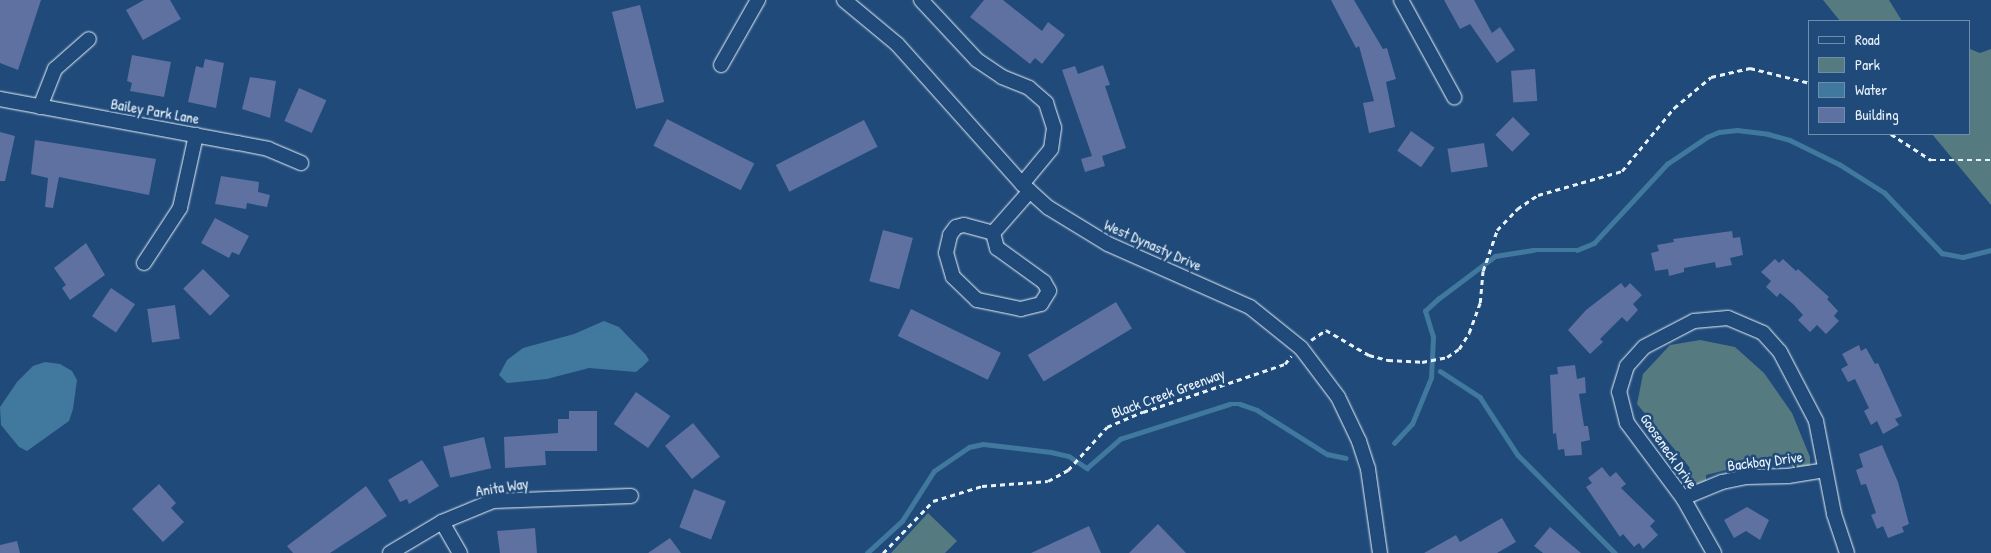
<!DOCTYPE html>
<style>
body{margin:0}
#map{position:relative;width:1991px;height:553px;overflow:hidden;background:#1f4a7a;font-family:"Patrick Hand",sans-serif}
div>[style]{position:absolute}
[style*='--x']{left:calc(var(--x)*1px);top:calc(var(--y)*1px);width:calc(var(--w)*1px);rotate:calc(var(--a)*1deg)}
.green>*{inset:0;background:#557a80}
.water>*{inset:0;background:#41789d}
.stream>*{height:4.5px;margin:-2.25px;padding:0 2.25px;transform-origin:2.25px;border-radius:2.25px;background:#41789d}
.building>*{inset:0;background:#5e71a0;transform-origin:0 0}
.path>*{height:2.5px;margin-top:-1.25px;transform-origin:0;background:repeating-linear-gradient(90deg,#e8f1f8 0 5px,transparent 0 9px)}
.roads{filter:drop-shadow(0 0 1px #e8f1f8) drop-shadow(0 0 1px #e8f1f8)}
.street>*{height:14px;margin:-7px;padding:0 7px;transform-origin:7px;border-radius:7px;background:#1f4a7a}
span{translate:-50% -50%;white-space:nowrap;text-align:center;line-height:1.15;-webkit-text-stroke:5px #1f4a7a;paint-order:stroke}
.street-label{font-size:15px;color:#e8f1f8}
.legend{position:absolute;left:1808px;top:20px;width:162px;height:115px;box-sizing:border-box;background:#1f4a7a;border:1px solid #6f8dac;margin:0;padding:6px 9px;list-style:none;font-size:15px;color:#e8f1f8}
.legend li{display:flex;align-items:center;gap:10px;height:25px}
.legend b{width:25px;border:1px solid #6f8dac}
</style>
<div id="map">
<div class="green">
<div style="clip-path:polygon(1823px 0,1889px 0,1902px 21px,1840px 21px)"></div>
<div style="clip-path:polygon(1970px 49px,1980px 53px,1991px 49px,1991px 205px,1932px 134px,1970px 134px)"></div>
<div style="clip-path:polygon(1700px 340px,1735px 347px,1764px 373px,1792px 413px,1810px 457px,1810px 466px,1797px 471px,1782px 456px,1706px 475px,1706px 481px,1689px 486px,1685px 479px,1690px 468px,1637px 404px,1643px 374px,1670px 345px)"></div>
<div style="clip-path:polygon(928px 513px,957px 541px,945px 553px,891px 553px)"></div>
</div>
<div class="water">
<div style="clip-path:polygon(604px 321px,619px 327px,646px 355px,649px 360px,642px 367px,636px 372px,589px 368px,547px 379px,507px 383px,499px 375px,507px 360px,523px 348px,574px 334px)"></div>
<div style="clip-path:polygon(45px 362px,60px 364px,72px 371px,77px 380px,73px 409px,69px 421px,27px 451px,19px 447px,1px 425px,0 407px,17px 382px,33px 366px)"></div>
</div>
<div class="stream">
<div style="--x:1440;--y:371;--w:48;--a:33"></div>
<div style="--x:1480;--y:397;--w:69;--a:56.8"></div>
<div style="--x:1518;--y:455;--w:138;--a:45.3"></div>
<div style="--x:1394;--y:443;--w:26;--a:-47"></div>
<div style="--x:1412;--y:424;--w:50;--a:-67.6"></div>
<div style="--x:1431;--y:378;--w:41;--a:-87.2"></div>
<div style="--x:1433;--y:337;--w:27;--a:-107"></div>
<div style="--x:1425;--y:311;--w:18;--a:-43"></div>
<div style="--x:1438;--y:299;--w:71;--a:-37"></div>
<div style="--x:1495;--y:256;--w:39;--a:-9"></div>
<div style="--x:1534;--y:250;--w:43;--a:0"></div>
<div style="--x:1577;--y:250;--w:18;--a:-22"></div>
<div style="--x:1594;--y:243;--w:108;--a:-47.3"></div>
<div style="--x:1667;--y:164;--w:48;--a:-34"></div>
<div style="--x:1707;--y:137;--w:13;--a:-23"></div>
<div style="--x:1719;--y:132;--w:18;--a:-6"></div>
<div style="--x:1737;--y:130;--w:31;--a:7"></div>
<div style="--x:1768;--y:134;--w:23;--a:15"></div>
<div style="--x:1790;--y:140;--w:55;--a:26.1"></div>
<div style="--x:1839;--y:164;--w:54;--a:32.2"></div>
<div style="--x:1885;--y:193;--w:83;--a:46.5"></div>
<div style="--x:1942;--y:253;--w:21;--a:11"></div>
<div style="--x:1963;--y:257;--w:29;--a:-14"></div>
<div style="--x:867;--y:553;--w:47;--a:-42.4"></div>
<div style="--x:902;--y:521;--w:59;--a:-57.4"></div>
<div style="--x:934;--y:471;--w:42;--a:-34.4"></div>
<div style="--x:969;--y:447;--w:14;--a:-12"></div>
<div style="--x:983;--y:444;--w:68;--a:6.7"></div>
<div style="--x:1051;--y:452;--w:18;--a:13"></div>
<div style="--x:1069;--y:456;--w:22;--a:34"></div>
<div style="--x:1087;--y:468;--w:44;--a:-41.3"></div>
<div style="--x:1120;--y:439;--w:115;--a:-17.7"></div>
<div style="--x:1230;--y:404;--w:10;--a:0"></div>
<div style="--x:1240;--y:404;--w:18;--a:19"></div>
<div style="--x:1257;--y:410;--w:83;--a:32.2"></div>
<div style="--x:1327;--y:454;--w:19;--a:12"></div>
</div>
<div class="building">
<div style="clip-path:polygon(0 0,41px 0,18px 70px,0 63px)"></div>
<div style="clip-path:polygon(144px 0,170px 0,181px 19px,143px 40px,126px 10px)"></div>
<div style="clip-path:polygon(984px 0,1003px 0,1042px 31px,1048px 22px,1065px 35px,1042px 64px,1035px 58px,1030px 64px,970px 17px)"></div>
<div style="clip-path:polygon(1331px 0,1354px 0,1383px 49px,1387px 48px,1396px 79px,1386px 82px,1395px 127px,1369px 133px,1363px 103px,1374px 101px,1359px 46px,1356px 48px)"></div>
<div style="clip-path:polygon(1444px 0,1474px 0,1492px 33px,1500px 27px,1515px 50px,1497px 63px,1470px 24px,1460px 29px)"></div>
<div style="left:640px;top:5px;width:100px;height:29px;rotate:76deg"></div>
<div style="clip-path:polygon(132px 55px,171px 62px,164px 97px,130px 91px,132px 83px,127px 81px)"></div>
<div style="clip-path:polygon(205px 59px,224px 63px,216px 108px,188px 102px,196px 66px,203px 68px)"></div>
<div style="clip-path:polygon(1103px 65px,1110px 85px,1105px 86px,1126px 148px,1102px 156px,1105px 166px,1085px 172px,1081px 159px,1092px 156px,1062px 70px,1075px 66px,1078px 74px)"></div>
<div style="left:1535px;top:69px;width:32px;height:24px;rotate:86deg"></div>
<div style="clip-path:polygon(250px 77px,276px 81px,270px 118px,242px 109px)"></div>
<div style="left:299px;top:88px;width:30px;height:36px;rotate:24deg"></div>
<div style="left:1513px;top:117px;width:24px;height:25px;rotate:45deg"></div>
<div style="left:667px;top:119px;width:98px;height:30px;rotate:27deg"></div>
<div style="left:864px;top:120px;width:30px;height:99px;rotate:63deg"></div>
<div style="left:1411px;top:131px;width:29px;height:24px;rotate:35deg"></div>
<div style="clip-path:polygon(0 132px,15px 136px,5px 181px,0 181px)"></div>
<div style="clip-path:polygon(35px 140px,156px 159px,149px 195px,59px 177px,53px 208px,45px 207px,48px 178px,31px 174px)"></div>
<div style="left:1484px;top:143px;width:24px;height:37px;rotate:81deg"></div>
<div style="clip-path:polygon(221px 176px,259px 182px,258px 192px,270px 195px,267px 207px,247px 203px,246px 209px,215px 204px)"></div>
<div style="clip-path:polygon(215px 218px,249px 236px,239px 255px,232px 252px,229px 258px,201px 243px)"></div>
<div style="left:883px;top:230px;width:31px;height:53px;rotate:15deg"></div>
<div style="clip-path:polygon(1732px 231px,1733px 238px,1740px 237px,1743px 255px,1730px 258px,1732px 265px,1716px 268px,1715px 262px,1684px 268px,1684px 272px,1669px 276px,1668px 269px,1655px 271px,1651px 253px,1659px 251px,1657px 245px,1674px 242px,1673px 239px)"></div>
<div style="clip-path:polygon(86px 243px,105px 275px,70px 300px,62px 288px,66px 285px,54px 268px)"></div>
<div style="clip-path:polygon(1775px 259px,1779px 263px,1783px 259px,1796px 271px,1798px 269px,1829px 297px,1827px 299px,1838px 311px,1834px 316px,1839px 321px,1826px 334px,1817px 325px,1810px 332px,1798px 320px,1803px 315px,1793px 304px,1780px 293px,1777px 297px,1766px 287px,1771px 281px,1761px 272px)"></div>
<div style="left:203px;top:269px;width:38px;height:28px;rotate:45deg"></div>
<div style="clip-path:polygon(1621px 283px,1625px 288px,1630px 283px,1642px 295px,1633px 304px,1638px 310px,1627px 322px,1622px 317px,1600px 339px,1603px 342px,1590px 354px,1568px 330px,1586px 310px)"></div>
<div style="left:111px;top:288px;width:29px;height:34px;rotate:34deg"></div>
<div style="left:1116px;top:302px;width:31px;height:103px;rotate:59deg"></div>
<div style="left:175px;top:305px;width:34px;height:28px;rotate:82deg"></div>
<div style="left:911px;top:309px;width:100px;height:30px;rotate:26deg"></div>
<div style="clip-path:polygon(1859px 345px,1861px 351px,1866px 348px,1875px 364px,1878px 363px,1902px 416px,1895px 419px,1899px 425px,1883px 434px,1877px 421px,1871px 425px,1864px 411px,1869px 408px,1855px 379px,1848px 382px,1841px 369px,1848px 365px,1842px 354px)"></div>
<div style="clip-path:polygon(1575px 365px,1577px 379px,1585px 377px,1586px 393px,1579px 394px,1584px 426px,1588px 426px,1590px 440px,1581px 442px,1582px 455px,1565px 456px,1564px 449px,1558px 450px,1556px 433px,1553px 434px,1550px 375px,1558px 374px,1557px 367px)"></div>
<div style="left:636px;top:392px;width:42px;height:39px;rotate:35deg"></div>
<div style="clip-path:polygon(569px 411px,597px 411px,597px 451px,545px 451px,546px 465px,505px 468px,504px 437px,558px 433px,558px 419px,569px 419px)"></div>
<div style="left:693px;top:423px;width:43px;height:36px;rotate:51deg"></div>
<div style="left:484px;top:437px;width:32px;height:42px;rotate:77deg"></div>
<div style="clip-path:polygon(1882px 445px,1898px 482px,1909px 524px,1902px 527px,1904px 532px,1888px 538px,1883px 526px,1877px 529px,1871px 515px,1876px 513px,1866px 484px,1861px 485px,1856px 470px,1863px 467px,1859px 454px)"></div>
<div style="clip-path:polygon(422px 460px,439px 486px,409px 504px,407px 499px,400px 502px,388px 480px)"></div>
<div style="clip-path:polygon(1602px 467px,1610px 477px,1616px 472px,1626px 484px,1621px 488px,1655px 521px,1650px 526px,1658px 535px,1643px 549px,1639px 543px,1634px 547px,1623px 534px,1620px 537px,1586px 487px,1592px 483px,1588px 478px)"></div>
<div style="clip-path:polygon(159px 484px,176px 503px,171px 508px,184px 522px,163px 542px,132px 509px)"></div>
<div style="clip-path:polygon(366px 486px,387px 516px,330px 553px,293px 553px,287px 546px)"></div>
<div style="left:694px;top:489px;width:34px;height:41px;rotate:21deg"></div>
<div style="clip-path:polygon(1747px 507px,1769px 520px,1760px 540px,1746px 531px,1734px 538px,1724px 520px)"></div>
<div style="clip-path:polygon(1502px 518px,1516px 542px,1497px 553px,1424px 553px,1456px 535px,1460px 542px)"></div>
<div style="clip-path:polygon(1158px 524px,1186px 553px,1129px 553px)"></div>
<div style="clip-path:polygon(1089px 526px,1101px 553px,1031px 553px)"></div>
<div style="clip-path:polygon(1550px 527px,1581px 553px,1543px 553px,1534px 546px)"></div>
<div style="clip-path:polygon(535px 528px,537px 553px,500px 553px,497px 531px)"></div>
<div style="clip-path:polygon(670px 538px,681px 553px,648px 553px)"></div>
<div style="clip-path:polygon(17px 541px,20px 553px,0 553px,0 545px)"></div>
</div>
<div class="path">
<div style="--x:1891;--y:134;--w:48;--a:33"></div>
<div style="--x:1931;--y:160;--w:60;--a:0"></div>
<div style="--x:1311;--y:340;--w:18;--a:-34"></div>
<div style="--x:1326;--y:330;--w:50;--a:30.2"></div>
<div style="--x:1369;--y:355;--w:20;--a:15"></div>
<div style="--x:1388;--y:360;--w:34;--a:3"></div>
<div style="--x:1422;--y:362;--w:25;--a:-11"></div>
<div style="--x:1447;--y:357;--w:14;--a:-34"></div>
<div style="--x:1459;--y:349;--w:19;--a:-58"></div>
<div style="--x:1469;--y:333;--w:32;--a:-70"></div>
<div style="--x:1480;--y:303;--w:32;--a:-85"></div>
<div style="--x:1483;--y:271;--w:43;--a:-71.1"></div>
<div style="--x:1497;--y:230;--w:29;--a:-46"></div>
<div style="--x:1517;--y:209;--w:25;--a:-34"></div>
<div style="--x:1538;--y:195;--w:87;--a:-15.9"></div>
<div style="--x:1622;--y:171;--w:82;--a:-50.5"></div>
<div style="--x:1674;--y:108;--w:48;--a:-40"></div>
<div style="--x:1711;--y:77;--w:40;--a:-13"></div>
<div style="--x:1750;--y:68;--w:62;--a:14"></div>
<div style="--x:883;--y:553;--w:72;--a:-46.1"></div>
<div style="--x:933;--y:501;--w:51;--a:-17"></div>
<div style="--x:982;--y:486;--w:66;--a:-4.3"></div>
<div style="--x:1048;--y:481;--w:23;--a:-29"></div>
<div style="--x:1068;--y:470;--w:58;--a:-47.8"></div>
<div style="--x:1107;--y:427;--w:39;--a:-23"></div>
<div style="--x:1143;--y:412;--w:150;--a:-18.7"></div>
<div style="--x:1285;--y:364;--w:10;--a:-53"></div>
</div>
<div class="roads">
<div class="street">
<div style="--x:844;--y:0;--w:69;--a:39.7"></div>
<div style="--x:897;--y:44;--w:188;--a:48.2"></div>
<div style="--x:1022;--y:184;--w:36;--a:42"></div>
<div style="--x:1049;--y:208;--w:69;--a:31.4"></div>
<div style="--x:1108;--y:244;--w:155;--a:23.9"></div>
<div style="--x:1250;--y:307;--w:65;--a:38.8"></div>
<div style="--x:1301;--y:348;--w:61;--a:52.9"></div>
<div style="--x:1338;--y:397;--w:49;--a:64.5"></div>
<div style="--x:1359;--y:441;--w:29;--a:72"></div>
<div style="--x:1368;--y:469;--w:85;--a:81.9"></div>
<div style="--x:921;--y:0;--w:82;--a:47"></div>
<div style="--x:977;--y:60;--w:30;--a:34"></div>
<div style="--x:1002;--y:77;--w:29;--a:22"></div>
<div style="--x:1029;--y:88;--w:23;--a:41"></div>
<div style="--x:1046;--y:103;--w:26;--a:72"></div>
<div style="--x:1054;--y:128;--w:21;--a:98"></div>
<div style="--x:1051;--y:149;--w:45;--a:129.6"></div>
<div style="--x:1401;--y:0;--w:111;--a:61.3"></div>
<div style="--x:721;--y:65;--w:75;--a:-60.4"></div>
<div style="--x:0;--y:99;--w:242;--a:10.5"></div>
<div style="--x:238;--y:143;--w:31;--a:11"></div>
<div style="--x:268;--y:149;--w:36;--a:23"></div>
<div style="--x:40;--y:107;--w:41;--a:-68.5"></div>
<div style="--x:55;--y:69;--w:45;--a:-41.4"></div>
<div style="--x:993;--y:233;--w:16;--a:75"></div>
<div style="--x:997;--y:248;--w:58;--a:35.9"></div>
<div style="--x:1044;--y:282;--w:10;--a:61"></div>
<div style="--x:1049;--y:291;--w:15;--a:122"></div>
<div style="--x:1041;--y:304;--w:21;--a:166"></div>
<div style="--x:1021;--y:309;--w:45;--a:-168.4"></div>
<div style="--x:977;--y:300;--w:33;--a:-136"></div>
<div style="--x:953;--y:277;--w:25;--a:-106"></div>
<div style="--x:946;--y:253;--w:18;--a:-77"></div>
<div style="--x:950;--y:235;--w:10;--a:-53"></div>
<div style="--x:956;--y:227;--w:8;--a:-14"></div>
<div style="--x:964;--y:225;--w:30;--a:15"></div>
<div style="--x:993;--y:233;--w:56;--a:-48.6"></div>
<div style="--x:144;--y:263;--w:66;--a:-56.8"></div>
<div style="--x:180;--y:208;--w:75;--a:-77.6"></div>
<div style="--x:1683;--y:498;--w:42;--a:-22.3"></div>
<div style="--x:1722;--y:482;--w:25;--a:-12"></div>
<div style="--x:1746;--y:477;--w:42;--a:-1.4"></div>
<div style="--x:1788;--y:476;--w:36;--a:-9"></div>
<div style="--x:442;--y:522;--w:36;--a:60"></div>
<div style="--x:390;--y:553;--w:61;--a:-30.8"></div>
<div style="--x:442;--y:522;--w:55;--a:-22.4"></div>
<div style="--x:493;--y:501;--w:138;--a:-2.1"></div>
<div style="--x:1714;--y:553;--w:63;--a:-119.4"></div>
<div style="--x:1683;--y:498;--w:94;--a:-126.7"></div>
<div style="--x:1627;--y:423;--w:32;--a:-104"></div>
<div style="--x:1619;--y:392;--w:27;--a:-73"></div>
<div style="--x:1627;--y:366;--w:25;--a:-48"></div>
<div style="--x:1644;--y:347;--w:56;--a:-27.5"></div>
<div style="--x:1694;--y:321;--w:34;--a:-5"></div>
<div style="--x:1728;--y:318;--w:38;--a:23"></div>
<div style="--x:1763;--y:333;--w:25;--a:48"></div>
<div style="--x:1780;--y:352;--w:78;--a:62.4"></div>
<div style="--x:1816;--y:421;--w:95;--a:79"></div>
<div style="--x:1834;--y:514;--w:41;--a:71.6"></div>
</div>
</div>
<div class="street-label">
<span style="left:155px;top:111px;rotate:10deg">Bailey Park Lane</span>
<span style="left:1153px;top:245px;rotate:24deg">West Dynasty Drive</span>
<span style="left:1168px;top:393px;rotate:-20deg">Black Creek Greenway</span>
<span style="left:1669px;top:451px;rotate:55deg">Gooseneck Drive</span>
<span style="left:1765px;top:461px;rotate:-7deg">Backbay Drive</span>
<span style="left:502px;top:487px;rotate:-9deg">Anita Way</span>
</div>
<ul class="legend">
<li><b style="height:6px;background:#1f4a7a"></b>Road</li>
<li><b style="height:14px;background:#557a80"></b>Park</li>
<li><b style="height:14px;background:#41789d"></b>Water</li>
<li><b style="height:14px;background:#5e71a0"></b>Building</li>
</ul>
</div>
